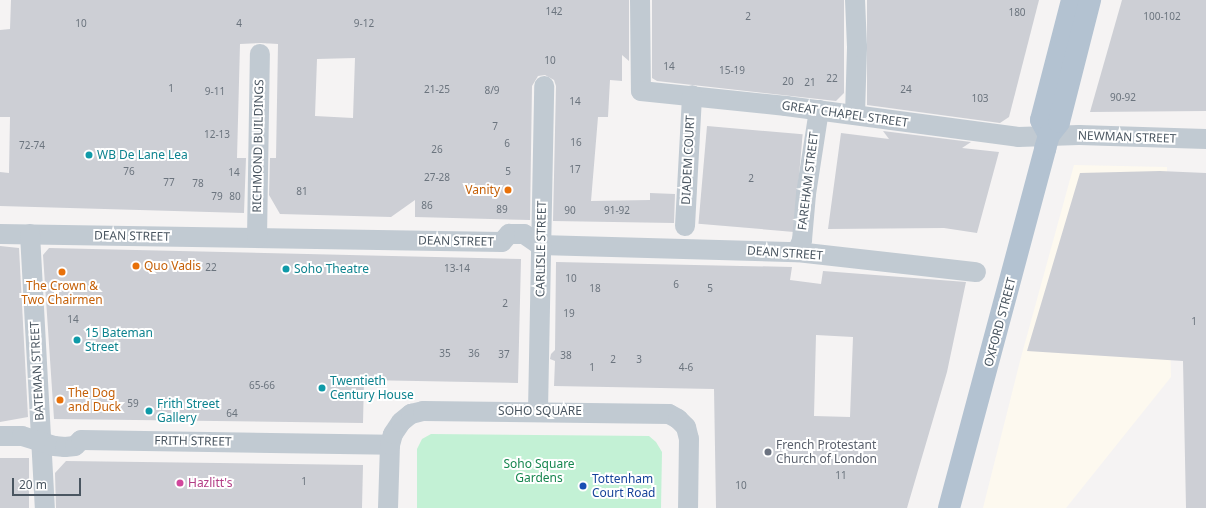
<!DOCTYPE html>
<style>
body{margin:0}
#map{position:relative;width:1206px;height:508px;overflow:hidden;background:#f5f3f3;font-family:"Noto Sans",sans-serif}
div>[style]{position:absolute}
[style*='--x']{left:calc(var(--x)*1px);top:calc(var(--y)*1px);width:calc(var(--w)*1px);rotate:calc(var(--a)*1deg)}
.commercial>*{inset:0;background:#fdf9ef}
.green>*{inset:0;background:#c3f1d5}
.building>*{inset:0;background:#cdcfd5;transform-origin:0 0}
.street>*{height:20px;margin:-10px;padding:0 10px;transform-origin:10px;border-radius:10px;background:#c1cad2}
.primary>*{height:22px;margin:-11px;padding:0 11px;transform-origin:11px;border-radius:11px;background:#b3c2d1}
.dots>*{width:11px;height:11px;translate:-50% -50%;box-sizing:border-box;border:2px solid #fff;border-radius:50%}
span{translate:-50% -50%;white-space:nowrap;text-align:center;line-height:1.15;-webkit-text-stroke:4px #fff;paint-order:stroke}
.number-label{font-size:10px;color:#6b747e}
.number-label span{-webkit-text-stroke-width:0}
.street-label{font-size:12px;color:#4a5661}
.culture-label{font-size:12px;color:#0d838f}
.left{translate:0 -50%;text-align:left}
.food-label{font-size:12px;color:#c56008}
.right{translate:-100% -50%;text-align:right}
.worship-label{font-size:12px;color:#5b616d}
.park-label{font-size:12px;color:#17864f}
.transit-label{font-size:12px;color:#164399}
.hotel-label{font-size:12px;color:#b23c85}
.scale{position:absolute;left:12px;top:478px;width:69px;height:18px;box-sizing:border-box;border:2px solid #4a5661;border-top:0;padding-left:5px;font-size:12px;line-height:14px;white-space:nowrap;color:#4a5661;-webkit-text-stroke:3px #fff;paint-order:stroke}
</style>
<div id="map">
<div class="commercial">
<div style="clip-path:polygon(1074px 165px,1167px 167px,1171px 377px,1066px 508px,983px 508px,1020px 361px)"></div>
</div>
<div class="green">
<div style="clip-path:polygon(431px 434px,649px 436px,656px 442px,662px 452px,661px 508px,417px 508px,417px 449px,422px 439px)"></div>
</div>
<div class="building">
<div style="clip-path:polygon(evenodd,11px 0,629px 0,629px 61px,622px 55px,622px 81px,610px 80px,608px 117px,598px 117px,591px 201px,650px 200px,650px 193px,675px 194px,674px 223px,553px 221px,556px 86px,554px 80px,545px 75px,538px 76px,532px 86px,530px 220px,415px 217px,415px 200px,391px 217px,280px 214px,269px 195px,270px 158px,276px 158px,278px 44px,261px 43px,240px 44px,237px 158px,246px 158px,244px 213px,0 206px,0 172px,9px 173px,10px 117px,0 117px,0 30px,10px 29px,11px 0,355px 58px,353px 118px,315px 116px,317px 59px,355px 58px)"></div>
<div style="clip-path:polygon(652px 0,844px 0,844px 93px,836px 101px,657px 81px,652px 78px)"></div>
<div style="clip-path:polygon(867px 0,1039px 0,1009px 117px,1000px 123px,867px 105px)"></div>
<div style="clip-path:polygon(1122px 0,1206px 0,1206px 111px,1090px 112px)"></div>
<div style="left:707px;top:126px;width:96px;height:98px;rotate:5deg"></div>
<div style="clip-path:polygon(883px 131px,971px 142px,962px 148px,999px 152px,977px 233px,944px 228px,828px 229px,841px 133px,889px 139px)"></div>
<div style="clip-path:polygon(1160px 171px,1206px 173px,1206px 508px,1186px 508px,1183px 361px,1027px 351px,1080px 173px)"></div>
<div style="clip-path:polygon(0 246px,19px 248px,28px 417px,0 422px)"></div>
<div style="clip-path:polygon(49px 248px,521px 259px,518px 383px,364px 380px,363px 423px,54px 419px,43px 255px)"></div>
<div style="clip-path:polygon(evenodd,556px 262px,792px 267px,790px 280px,821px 284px,823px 271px,966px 282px,947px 372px,907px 508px,716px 508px,714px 389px,554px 386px,555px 361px,550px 359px,551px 354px,555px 350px,556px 262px,816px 335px,853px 337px,850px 417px,814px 416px,816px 335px)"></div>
<div style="left:0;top:458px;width:29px;height:50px"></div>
<div style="clip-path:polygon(66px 461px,363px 465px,362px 508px,56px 508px,55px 473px)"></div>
</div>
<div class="street">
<div style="--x:640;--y:0;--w:91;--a:89.4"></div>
<div style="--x:641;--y:91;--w:146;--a:5.9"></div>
<div style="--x:786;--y:106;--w:234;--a:7.6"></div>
<div style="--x:1018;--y:137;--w:61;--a:-1.9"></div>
<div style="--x:1079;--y:135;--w:127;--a:1.8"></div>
<div style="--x:855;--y:115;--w:68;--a:-88.3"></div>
<div style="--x:857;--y:47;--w:47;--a:-92.4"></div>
<div style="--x:685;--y:226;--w:131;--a:-86.9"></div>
<div style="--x:0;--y:234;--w:502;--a:0.91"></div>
<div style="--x:502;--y:242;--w:11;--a:-49"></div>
<div style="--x:509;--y:234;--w:15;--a:0"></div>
<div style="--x:524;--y:234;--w:19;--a:35"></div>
<div style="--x:540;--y:245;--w:257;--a:1.6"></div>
<div style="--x:797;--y:252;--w:180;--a:6.4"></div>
<div style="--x:30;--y:234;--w:274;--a:86.9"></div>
<div style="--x:257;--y:238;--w:184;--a:-89.1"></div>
<div style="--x:797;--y:252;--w:13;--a:-67"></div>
<div style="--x:802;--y:240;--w:46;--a:-85"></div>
<div style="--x:806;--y:194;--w:85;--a:-81.2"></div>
<div style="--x:538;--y:411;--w:325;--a:-88.9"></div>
<div style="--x:0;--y:436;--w:22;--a:0"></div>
<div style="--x:22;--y:436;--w:34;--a:17"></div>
<div style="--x:54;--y:446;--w:11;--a:5"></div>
<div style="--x:65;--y:447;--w:10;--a:-6"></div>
<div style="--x:75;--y:446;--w:8;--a:-45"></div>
<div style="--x:81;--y:440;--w:309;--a:0.9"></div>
<div style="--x:388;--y:508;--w:63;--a:-88.2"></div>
<div style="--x:390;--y:445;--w:11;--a:-75"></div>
<div style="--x:393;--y:434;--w:14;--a:-56"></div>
<div style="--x:401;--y:422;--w:13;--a:-39"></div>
<div style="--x:411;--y:414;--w:12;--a:-14"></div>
<div style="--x:423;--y:411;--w:246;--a:0.7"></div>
<div style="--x:669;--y:414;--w:10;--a:29"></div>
<div style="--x:678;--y:419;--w:11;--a:45"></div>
<div style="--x:686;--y:427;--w:12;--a:76"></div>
<div style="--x:689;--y:439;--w:69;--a:90.8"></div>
</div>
<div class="primary">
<div style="--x:1049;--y:135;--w:17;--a:-118"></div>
<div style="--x:1041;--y:120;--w:124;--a:-75.5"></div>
<div style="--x:949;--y:508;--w:372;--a:-75"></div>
<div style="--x:1045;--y:149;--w:15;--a:-74"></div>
<div style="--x:1049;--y:135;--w:16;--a:-52"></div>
<div style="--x:1059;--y:122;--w:126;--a:-75.7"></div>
</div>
<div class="dots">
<div style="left:89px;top:155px;background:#0f9aa8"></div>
<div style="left:508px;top:190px;background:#e8710a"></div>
<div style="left:136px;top:266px;background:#e8710a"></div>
<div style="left:286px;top:269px;background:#0f9aa8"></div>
<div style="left:62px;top:272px;background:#e8710a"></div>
<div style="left:77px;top:340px;background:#0f9aa8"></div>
<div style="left:322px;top:388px;background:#0f9aa8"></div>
<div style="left:60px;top:400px;background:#e8710a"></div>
<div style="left:149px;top:411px;background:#0f9aa8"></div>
<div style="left:768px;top:452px;background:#6b7280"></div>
<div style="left:180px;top:483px;background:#d1479c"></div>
<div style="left:583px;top:486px;background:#1a4fb4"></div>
</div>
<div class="number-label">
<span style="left:554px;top:12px">142</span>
<span style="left:1017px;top:13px">180</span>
<span style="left:748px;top:17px">2</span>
<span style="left:1162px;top:17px">100-102</span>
<span style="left:81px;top:24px">10</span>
<span style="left:239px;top:24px">4</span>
<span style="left:364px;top:24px">9-12</span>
<span style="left:550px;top:61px">10</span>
<span style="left:669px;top:67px">14</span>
<span style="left:732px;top:71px">15-19</span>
<span style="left:832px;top:79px">22</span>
<span style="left:788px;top:82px">20</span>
<span style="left:810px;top:83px">21</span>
<span style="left:171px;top:89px">1</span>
<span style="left:437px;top:90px">21-25</span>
<span style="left:906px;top:90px">24</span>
<span style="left:492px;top:91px">8/9</span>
<span style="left:215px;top:92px">9-11</span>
<span style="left:1123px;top:98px">90-92</span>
<span style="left:980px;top:99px">103</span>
<span style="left:575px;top:102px">14</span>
<span style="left:495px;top:127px">7</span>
<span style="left:217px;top:135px">12-13</span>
<span style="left:576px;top:143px">16</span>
<span style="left:507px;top:144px">6</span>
<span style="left:32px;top:146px">72-74</span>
<span style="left:437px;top:150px">26</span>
<span style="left:575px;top:170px">17</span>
<span style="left:129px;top:172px">76</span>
<span style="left:508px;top:172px">5</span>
<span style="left:234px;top:173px">14</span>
<span style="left:437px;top:178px">27-28</span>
<span style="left:751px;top:179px">2</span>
<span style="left:169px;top:183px">77</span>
<span style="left:198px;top:184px">78</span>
<span style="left:302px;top:192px">81</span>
<span style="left:217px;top:197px">79</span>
<span style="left:235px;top:197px">80</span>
<span style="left:427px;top:206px">86</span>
<span style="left:502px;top:210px">89</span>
<span style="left:570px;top:211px">90</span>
<span style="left:617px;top:211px">91-92</span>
<span style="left:211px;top:268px">22</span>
<span style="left:457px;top:269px">13-14</span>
<span style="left:571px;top:279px">10</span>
<span style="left:676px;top:285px">6</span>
<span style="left:595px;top:289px">18</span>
<span style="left:710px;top:289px">5</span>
<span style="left:505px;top:304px">2</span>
<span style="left:569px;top:314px">19</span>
<span style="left:73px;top:320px">14</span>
<span style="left:1194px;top:322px">1</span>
<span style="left:445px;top:354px">35</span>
<span style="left:474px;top:354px">36</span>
<span style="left:504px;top:355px">37</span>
<span style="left:566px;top:356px">38</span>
<span style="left:613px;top:360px">2</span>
<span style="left:639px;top:360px">3</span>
<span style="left:592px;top:368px">1</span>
<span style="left:686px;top:368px">4-6</span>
<span style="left:262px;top:386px">65-66</span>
<span style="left:133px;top:404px">59</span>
<span style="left:232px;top:414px">64</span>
<span style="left:841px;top:476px">11</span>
<span style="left:304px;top:482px">1</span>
<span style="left:741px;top:486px">10</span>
</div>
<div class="street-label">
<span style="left:845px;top:114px;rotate:8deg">GREAT CHAPEL STREET</span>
<span style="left:1127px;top:137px;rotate:2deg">NEWMAN STREET</span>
<span style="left:258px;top:146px;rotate:-89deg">RICHMOND BUILDINGS</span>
<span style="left:688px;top:160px;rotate:-87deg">DIADEM COURT</span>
<span style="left:808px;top:181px;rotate:-83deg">FAREHAM STREET</span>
<span style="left:132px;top:236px;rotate:1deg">DEAN STREET</span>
<span style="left:456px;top:241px;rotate:1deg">DEAN STREET</span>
<span style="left:541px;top:249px;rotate:-89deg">CARLISLE STREET</span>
<span style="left:785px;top:253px;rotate:4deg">DEAN STREET</span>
<span style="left:1000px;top:322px;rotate:-75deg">OXFORD STREET</span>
<span style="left:37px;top:371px;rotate:-93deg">BATEMAN STREET</span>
<span style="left:540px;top:411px">SOHO SQUARE</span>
<span style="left:193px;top:441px;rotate:1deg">FRITH STREET</span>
</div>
<div class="culture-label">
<span class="left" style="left:97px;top:155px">WB De Lane Lea</span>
<span class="left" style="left:294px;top:269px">Soho Theatre</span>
<span class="left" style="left:85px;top:340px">15 Bateman<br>Street</span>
<span class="left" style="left:330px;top:388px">Twentieth<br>Century House</span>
<span class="left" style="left:157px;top:411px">Frith Street<br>Gallery</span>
</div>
<div class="food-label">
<span class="right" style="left:500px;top:190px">Vanity</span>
<span class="left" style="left:144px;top:266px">Quo Vadis</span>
<span style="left:62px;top:293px">The Crown &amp;<br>Two Chairmen</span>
<span class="left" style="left:68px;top:400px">The Dog<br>and Duck</span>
</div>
<div class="worship-label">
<span class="left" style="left:776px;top:452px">French Protestant<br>Church of London</span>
</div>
<div class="park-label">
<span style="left:539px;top:471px">Soho Square<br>Gardens</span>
</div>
<div class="transit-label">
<span class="left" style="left:592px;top:486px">Tottenham<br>Court Road</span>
</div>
<div class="hotel-label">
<span class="left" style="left:188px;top:483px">Hazlitt's</span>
</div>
<div class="scale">20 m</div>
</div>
